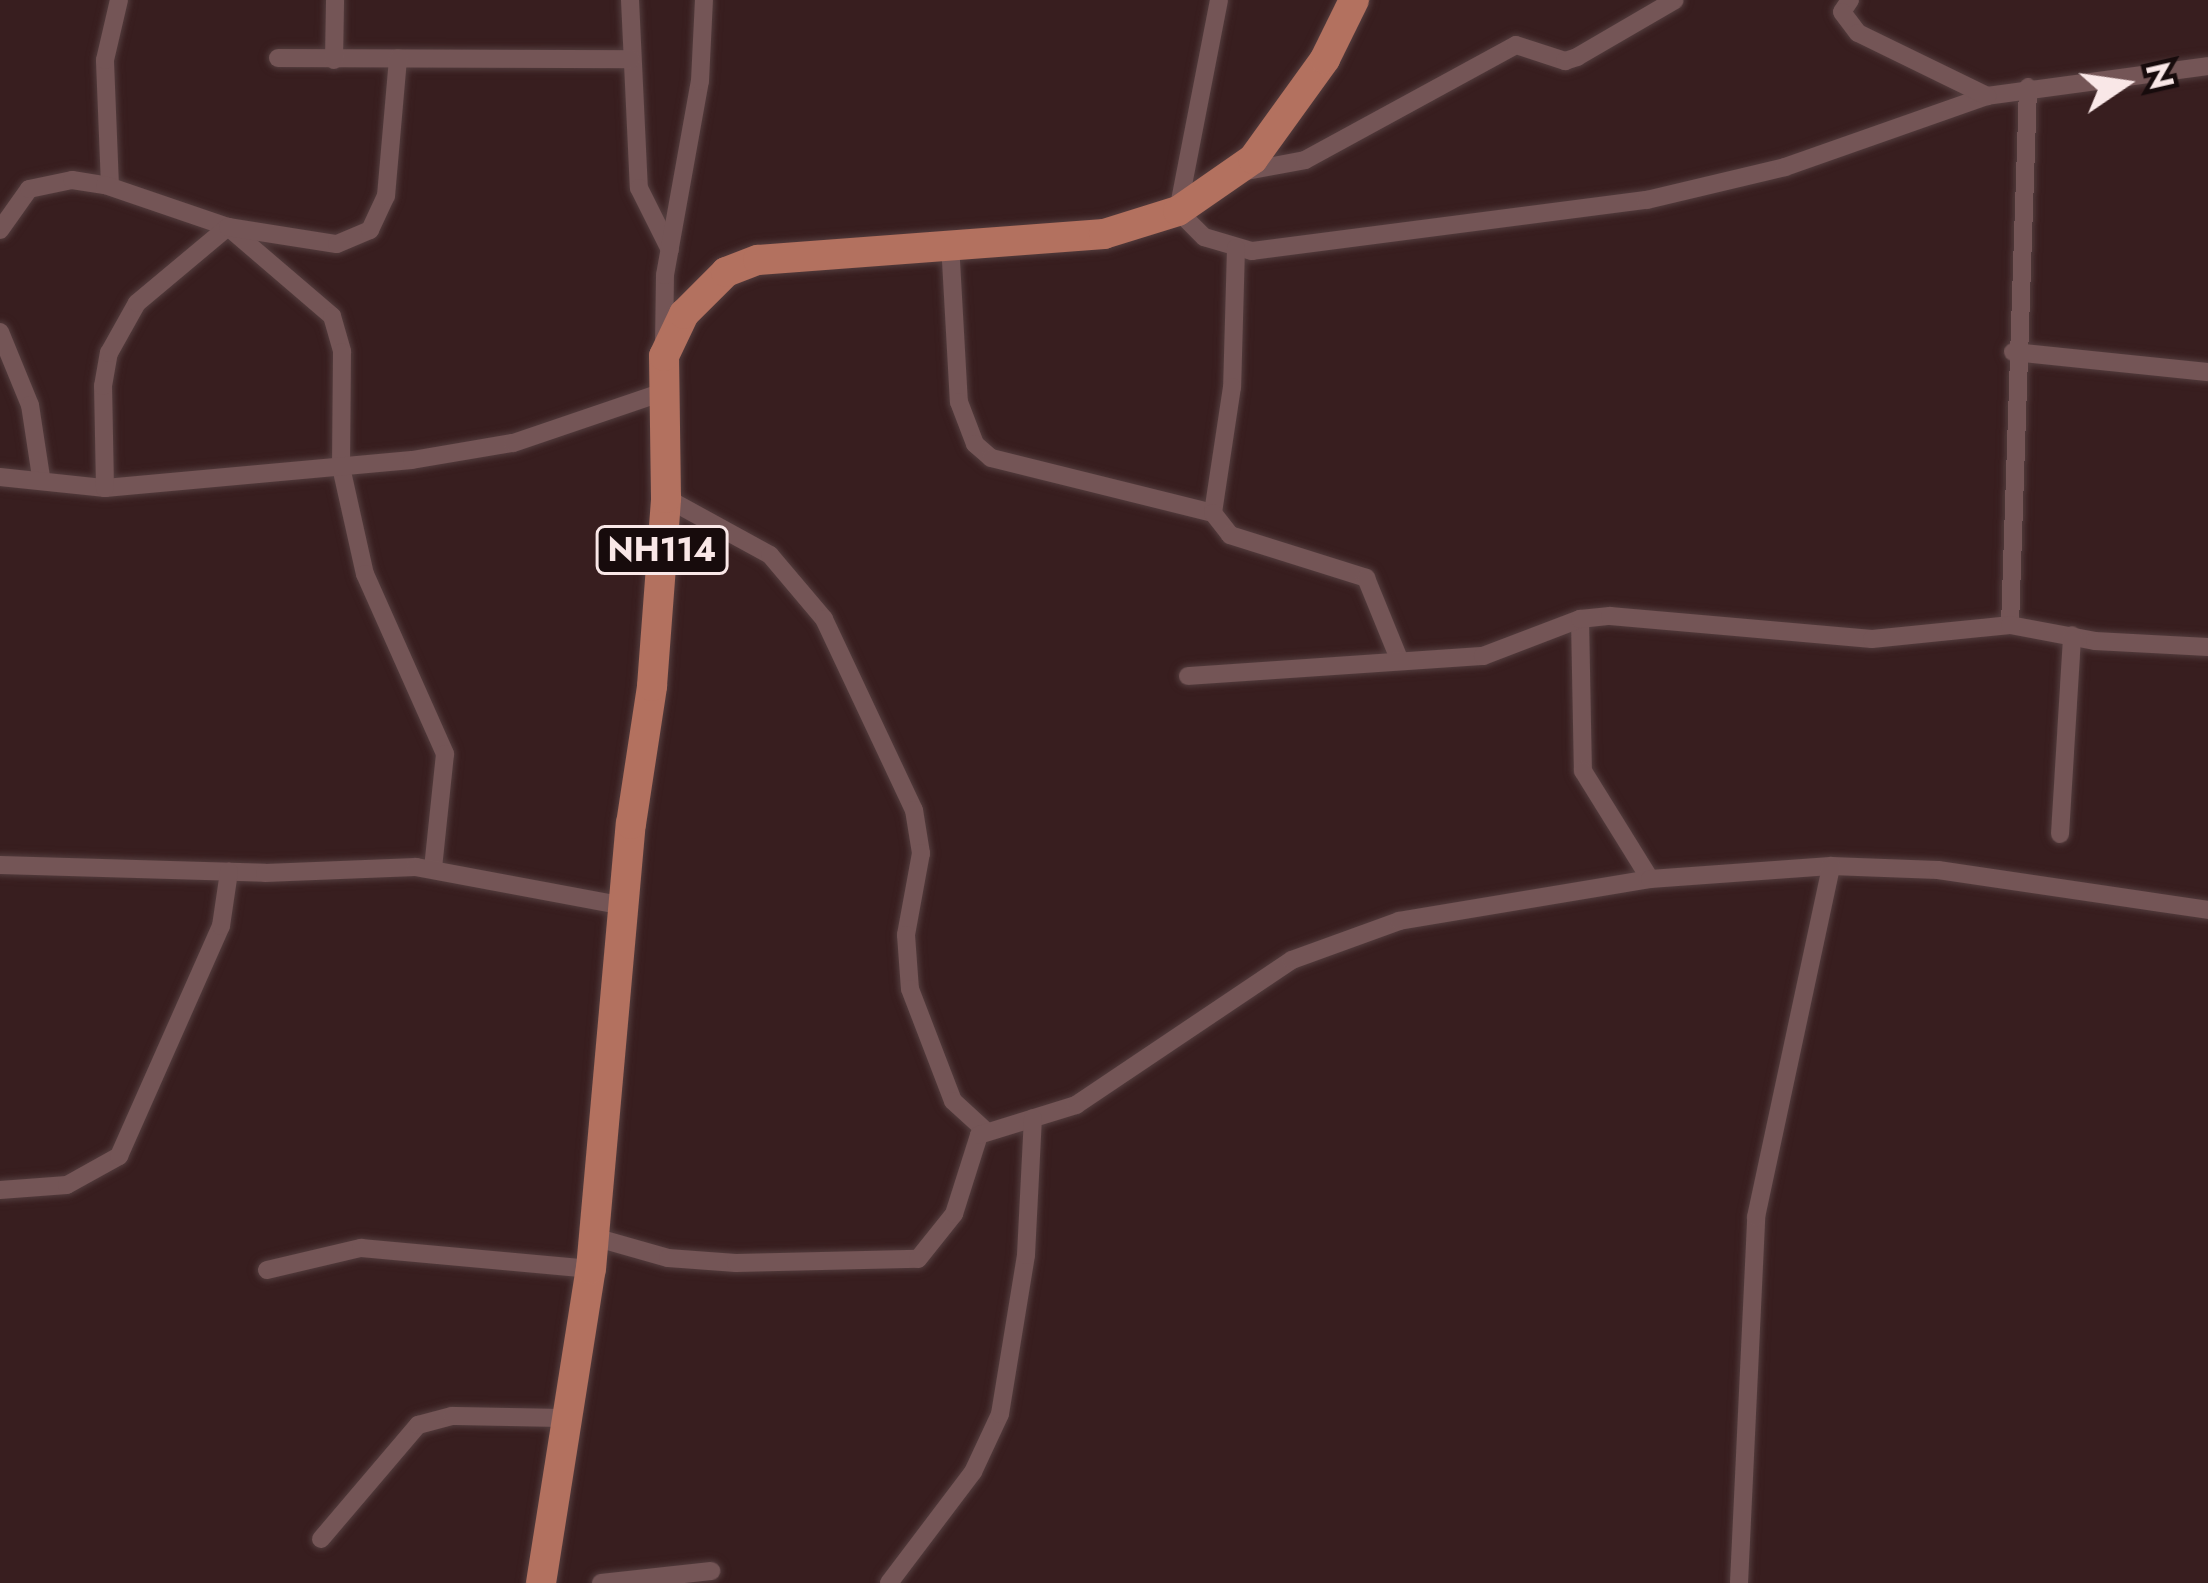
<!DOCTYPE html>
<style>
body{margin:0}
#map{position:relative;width:2208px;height:1583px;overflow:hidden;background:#381e1f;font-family:Jost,sans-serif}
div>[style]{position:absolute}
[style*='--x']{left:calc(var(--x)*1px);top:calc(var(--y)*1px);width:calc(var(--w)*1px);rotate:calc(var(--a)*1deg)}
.roads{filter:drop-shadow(0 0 3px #533d3e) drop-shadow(0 0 3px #533d3e)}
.minor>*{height:18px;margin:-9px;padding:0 9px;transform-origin:9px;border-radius:9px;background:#745556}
.trunk>*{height:30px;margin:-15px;padding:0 15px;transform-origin:15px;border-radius:15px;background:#b3715f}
span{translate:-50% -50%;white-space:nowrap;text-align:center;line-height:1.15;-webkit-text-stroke:9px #170b0c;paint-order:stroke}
.shield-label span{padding:3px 9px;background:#170b0c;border:3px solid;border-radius:9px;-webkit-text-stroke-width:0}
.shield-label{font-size:33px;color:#f9e7e7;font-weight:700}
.north{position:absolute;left:2064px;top:24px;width:120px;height:120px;-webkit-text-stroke:9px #170b0c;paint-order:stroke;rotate:77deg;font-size:33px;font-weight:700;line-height:48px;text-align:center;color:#f9e7e7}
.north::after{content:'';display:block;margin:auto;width:42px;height:54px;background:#f9e7e7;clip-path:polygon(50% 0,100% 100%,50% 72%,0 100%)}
</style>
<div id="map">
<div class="roads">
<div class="minor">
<div style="--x:630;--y:0;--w:188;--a:87.3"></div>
<div style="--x:639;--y:188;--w:69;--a:63.4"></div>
<div style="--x:1219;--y:0;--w:215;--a:101"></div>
<div style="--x:1178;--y:211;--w:37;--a:45"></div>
<div style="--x:1204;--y:237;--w:50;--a:16.3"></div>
<div style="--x:1252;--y:251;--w:398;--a:-7.4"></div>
<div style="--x:1647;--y:200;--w:142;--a:-13.4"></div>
<div style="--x:1785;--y:167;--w:214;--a:-19.4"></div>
<div style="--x:1987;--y:96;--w:223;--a:-7.7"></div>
<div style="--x:1850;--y:0;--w:14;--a:124"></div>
<div style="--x:1842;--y:12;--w:26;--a:53"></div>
<div style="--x:1858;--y:33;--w:144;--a:26"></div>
<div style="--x:278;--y:58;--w:353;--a:0.2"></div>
<div style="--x:334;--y:60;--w:60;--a:-89"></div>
<div style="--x:1241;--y:172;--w:65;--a:-10.6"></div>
<div style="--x:1305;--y:160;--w:240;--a:-28.6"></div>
<div style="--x:1516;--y:45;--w:52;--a:18.1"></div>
<div style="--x:1565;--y:61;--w:13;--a:-18"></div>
<div style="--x:1577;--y:57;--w:113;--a:-30.2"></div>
<div style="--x:110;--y:186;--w:126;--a:-92.3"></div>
<div style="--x:105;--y:60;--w:62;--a:-76.9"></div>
<div style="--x:0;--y:230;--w:50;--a:-54.7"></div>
<div style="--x:29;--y:189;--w:44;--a:-11.8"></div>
<div style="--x:72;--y:180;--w:33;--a:9"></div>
<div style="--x:105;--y:185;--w:130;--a:18.9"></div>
<div style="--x:228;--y:227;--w:137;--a:40.6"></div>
<div style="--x:332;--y:316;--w:37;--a:74"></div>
<div style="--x:342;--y:352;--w:115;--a:90.5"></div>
<div style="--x:341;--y:467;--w:110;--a:77.4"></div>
<div style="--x:365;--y:574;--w:197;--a:66"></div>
<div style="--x:445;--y:754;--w:115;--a:96"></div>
<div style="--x:950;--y:243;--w:159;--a:86.8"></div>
<div style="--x:959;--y:402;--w:45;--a:69.1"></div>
<div style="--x:975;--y:444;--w:21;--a:41"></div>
<div style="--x:991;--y:458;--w:229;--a:13.9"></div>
<div style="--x:1236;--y:248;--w:139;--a:91.6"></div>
<div style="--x:1232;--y:387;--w:127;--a:98.6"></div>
<div style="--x:1213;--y:513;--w:28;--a:52"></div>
<div style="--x:1230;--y:535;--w:143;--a:17.5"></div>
<div style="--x:1366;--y:578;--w:87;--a:67.8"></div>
<div style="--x:0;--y:332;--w:79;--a:67.7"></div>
<div style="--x:30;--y:405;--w:73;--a:81.3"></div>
<div style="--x:664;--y:346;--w:71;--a:-89.2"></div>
<div style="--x:665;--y:275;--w:197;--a:-79.8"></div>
<div style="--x:700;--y:81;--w:81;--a:-87.2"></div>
<div style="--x:2013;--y:352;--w:196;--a:5.9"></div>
<div style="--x:0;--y:477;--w:106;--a:6"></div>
<div style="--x:105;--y:488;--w:308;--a:-5.2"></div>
<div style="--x:412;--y:460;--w:102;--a:-9.6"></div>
<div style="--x:513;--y:443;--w:155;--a:-18.8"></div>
<div style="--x:105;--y:488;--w:102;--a:-91.1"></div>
<div style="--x:103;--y:386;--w:34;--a:-80"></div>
<div style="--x:109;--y:353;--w:57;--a:-60.8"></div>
<div style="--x:137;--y:303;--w:119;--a:-39.9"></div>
<div style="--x:228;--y:227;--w:110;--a:8.9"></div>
<div style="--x:337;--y:244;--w:36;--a:-23"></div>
<div style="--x:370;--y:230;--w:38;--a:-65"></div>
<div style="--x:386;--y:196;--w:138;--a:-85"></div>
<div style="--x:666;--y:498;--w:119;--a:28.7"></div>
<div style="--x:770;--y:555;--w:84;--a:49.8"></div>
<div style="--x:824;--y:619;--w:211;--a:64.8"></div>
<div style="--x:914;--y:810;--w:44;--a:80.8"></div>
<div style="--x:921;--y:853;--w:83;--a:100.4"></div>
<div style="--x:906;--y:935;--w:54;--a:85.8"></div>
<div style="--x:910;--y:989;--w:120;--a:69"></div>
<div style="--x:953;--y:1101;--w:45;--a:42.3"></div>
<div style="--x:1580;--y:619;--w:152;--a:88.9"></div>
<div style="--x:1583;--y:771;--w:127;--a:58.2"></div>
<div style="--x:2010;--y:625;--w:538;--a:-88.08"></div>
<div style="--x:1188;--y:676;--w:296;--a:-3.9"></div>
<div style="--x:1483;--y:656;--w:104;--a:-20.9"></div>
<div style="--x:1580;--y:619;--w:30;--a:-6"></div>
<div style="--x:1610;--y:616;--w:263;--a:5"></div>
<div style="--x:1872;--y:639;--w:139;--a:-5.8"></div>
<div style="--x:2010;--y:625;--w:86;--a:10.7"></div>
<div style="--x:2095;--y:641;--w:113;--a:3"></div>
<div style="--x:2060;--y:834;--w:199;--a:-86.5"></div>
<div style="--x:0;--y:865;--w:265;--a:1.7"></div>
<div style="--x:265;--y:873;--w:151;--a:-2.3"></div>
<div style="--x:416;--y:867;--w:212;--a:10.6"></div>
<div style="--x:0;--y:1190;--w:67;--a:-4.3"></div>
<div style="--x:67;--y:1185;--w:60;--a:-29.1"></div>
<div style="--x:119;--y:1156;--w:252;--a:-66.1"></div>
<div style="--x:221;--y:926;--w:55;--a:-81.6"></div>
<div style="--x:594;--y:1237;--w:77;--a:15.8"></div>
<div style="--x:668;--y:1258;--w:68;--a:4.2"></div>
<div style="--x:736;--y:1263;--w:182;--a:-1.3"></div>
<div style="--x:918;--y:1259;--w:58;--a:-51.3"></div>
<div style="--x:954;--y:1214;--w:83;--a:-72.4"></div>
<div style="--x:979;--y:1135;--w:102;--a:-17.2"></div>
<div style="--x:1076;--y:1105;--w:260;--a:-33.9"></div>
<div style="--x:1292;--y:960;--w:114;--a:-20"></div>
<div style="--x:1399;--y:921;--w:254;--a:-9.5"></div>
<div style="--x:1650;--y:879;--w:181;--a:-4.1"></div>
<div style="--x:1831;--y:866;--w:107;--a:2.1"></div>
<div style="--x:1938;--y:870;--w:273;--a:8.4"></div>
<div style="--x:267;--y:1270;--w:97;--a:-13.2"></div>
<div style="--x:361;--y:1248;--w:231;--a:5.2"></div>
<div style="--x:321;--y:1539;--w:150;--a:-49.6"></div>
<div style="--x:418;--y:1425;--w:35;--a:-15"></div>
<div style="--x:452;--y:1416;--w:114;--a:1"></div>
<div style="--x:601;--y:1583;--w:111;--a:-6.2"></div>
<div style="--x:889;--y:1583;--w:139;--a:-52.9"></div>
<div style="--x:973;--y:1472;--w:64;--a:-65"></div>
<div style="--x:1000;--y:1414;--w:161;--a:-80.7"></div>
<div style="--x:1026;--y:1255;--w:137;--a:-87.1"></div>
<div style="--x:1739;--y:1583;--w:366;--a:-87.3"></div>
<div style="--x:1756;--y:1217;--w:359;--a:-77.9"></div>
</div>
<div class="trunk">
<div style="--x:541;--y:1583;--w:318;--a:-81"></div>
<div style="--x:591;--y:1269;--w:447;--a:-84.9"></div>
<div style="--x:631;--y:824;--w:140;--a:-81.3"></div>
<div style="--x:652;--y:686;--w:189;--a:-85.7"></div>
<div style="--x:666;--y:498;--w:142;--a:-90.8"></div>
<div style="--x:664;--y:356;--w:47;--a:-64.5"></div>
<div style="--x:684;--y:314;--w:59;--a:-45"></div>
<div style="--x:726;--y:272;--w:34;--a:-21"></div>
<div style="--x:758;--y:260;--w:347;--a:-4.3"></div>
<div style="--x:1104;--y:234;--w:77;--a:-17.3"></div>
<div style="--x:1178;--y:211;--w:91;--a:-34.7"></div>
<div style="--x:1253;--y:159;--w:123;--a:-54.2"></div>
<div style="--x:1325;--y:59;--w:66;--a:-63.8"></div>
</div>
</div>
<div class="shield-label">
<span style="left:662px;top:550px">NH114</span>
</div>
<div class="north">N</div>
</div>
